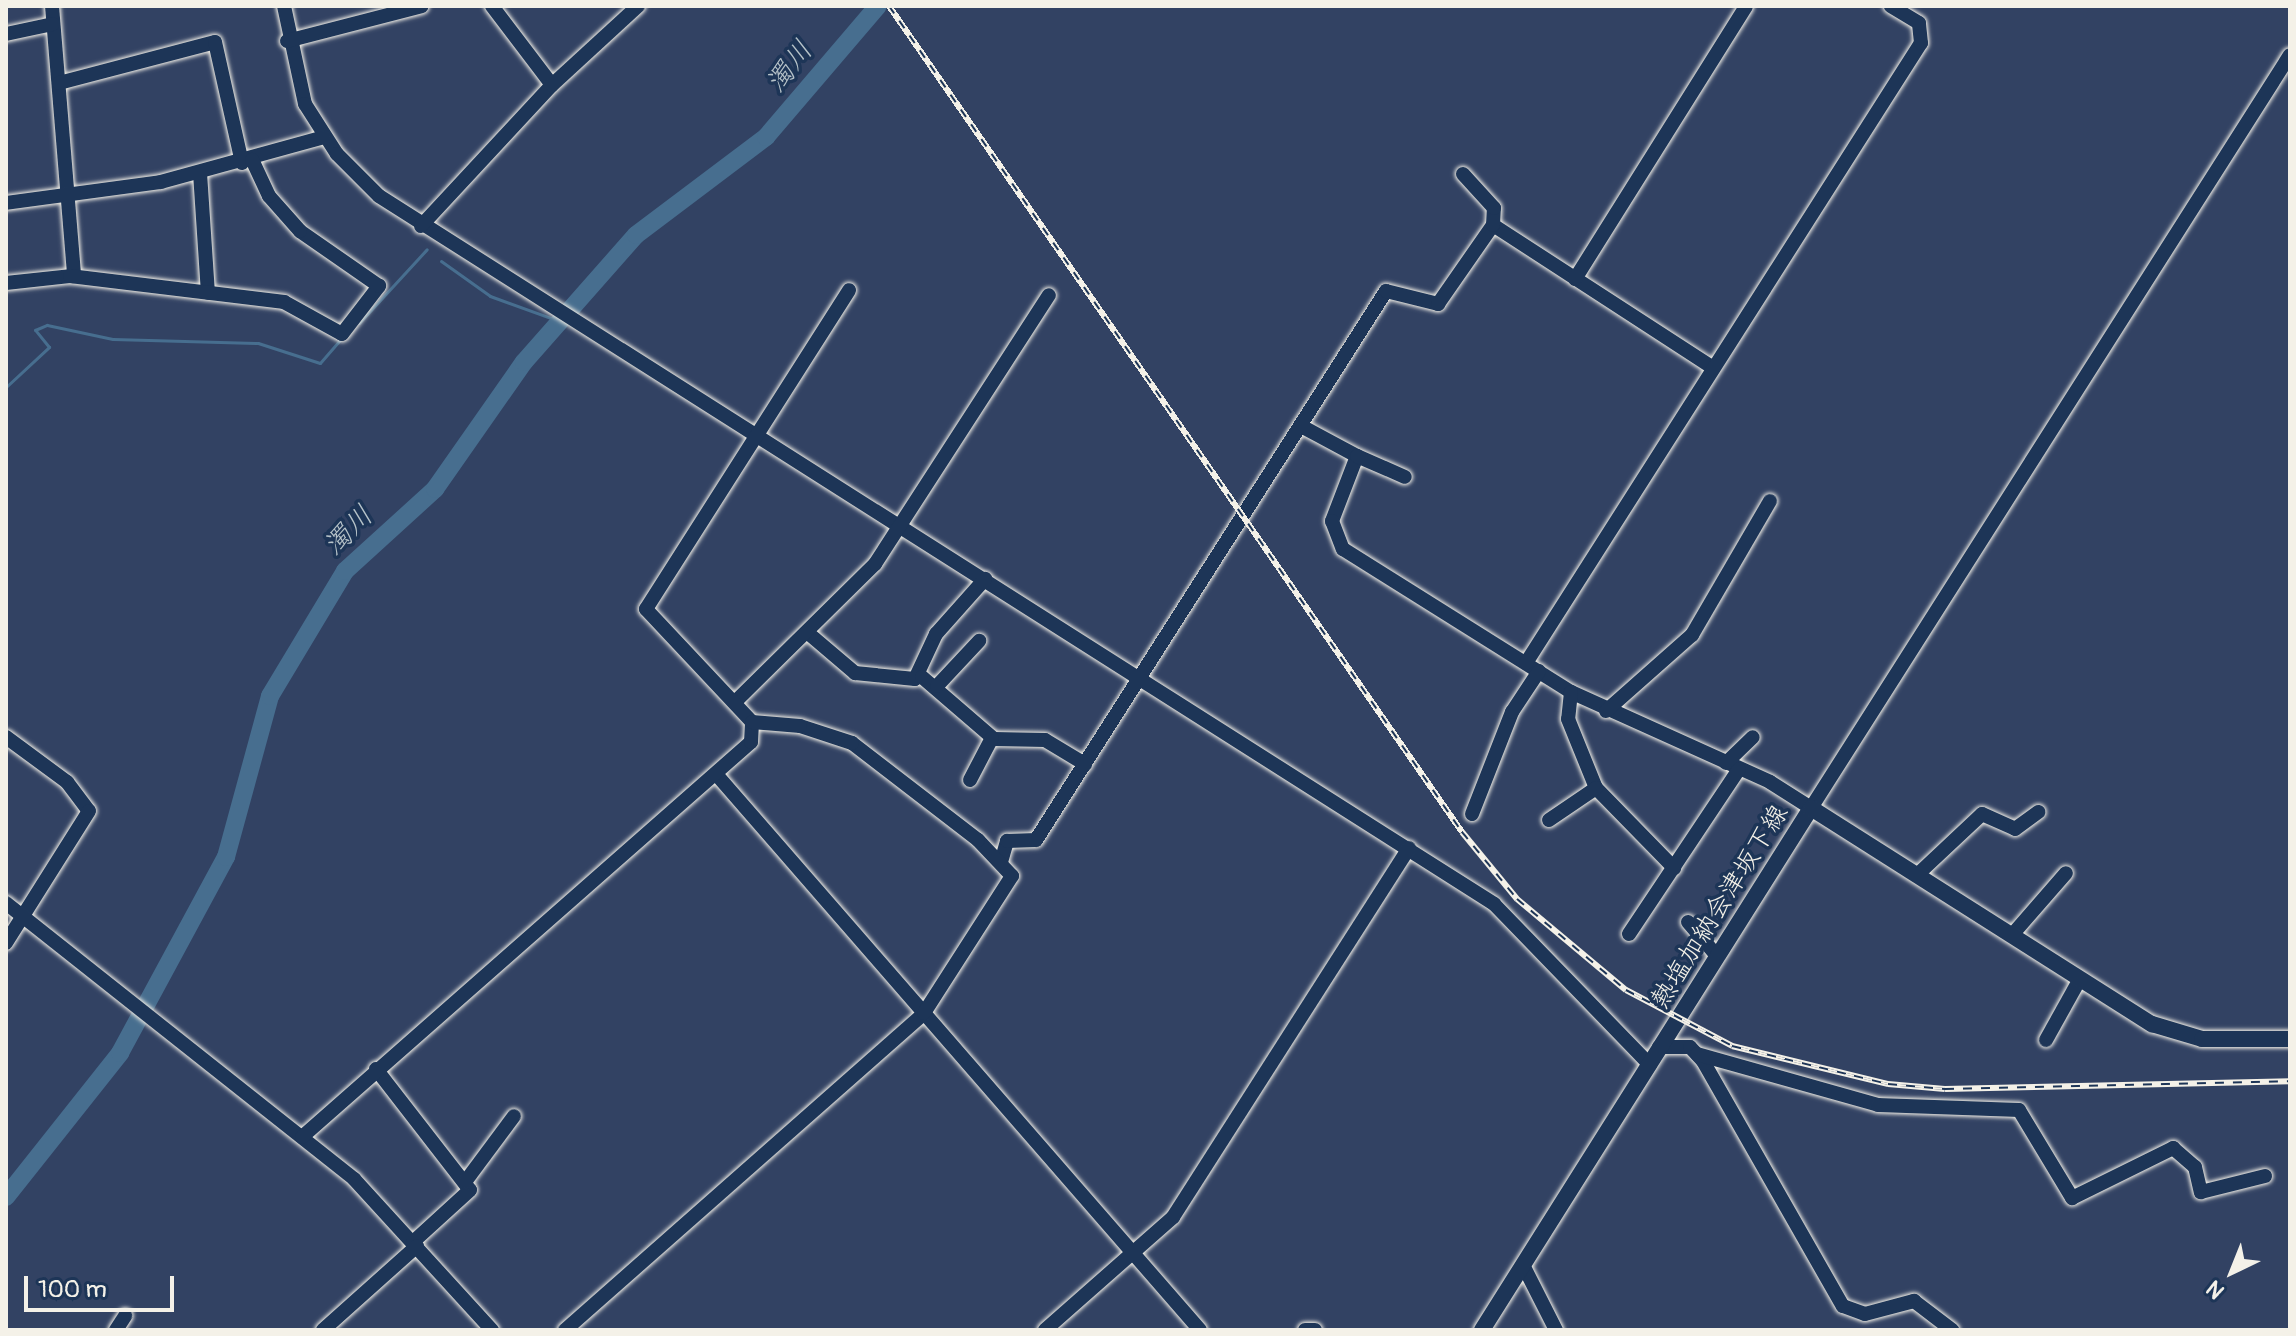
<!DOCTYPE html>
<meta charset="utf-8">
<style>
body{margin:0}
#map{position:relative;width:2296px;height:1336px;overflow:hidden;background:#324263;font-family:Pangolin,"Klee One",sans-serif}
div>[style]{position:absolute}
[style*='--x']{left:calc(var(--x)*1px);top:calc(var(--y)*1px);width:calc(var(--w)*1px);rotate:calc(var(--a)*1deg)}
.stream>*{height:3px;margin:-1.5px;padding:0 1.5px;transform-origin:1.5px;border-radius:1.5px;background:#476e8f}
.river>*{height:18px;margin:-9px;padding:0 9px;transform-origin:9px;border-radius:9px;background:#476e8f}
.roads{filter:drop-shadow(0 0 2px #f4f1e8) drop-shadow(0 0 2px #f4f1e8)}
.minor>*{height:14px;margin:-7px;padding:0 7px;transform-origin:7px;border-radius:7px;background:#1d3557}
.major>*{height:16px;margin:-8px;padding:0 8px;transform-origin:8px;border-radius:8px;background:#1d3557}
.rail>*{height:6px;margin-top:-3px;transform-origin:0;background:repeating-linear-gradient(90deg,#1d3557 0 9px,#f4f1e8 0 18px);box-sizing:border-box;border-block:2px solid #f4f1e8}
span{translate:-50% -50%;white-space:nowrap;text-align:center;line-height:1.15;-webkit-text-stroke:7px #1d3557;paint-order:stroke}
.street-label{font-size:26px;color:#f4f1e8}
.water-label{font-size:28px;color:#b7c3c9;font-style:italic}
.frame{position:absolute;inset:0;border:8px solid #f4f1e8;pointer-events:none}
.north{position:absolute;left:2192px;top:1232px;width:80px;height:80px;-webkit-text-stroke:6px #1d3557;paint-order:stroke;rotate:223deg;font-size:22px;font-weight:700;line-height:32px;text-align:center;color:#f4f1e8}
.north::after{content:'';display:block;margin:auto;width:28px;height:36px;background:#f4f1e8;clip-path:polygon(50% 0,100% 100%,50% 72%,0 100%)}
.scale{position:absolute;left:24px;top:1276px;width:150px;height:36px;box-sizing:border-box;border:4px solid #f4f1e8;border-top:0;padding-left:10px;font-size:24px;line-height:28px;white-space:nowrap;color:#f4f1e8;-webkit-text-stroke:6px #1d3557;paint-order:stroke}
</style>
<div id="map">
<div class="stream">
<div style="--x:441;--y:261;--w:60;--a:35.5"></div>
<div style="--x:490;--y:296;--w:73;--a:19.9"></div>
<div style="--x:359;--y:323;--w:100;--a:-47.4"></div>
<div style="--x:6;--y:387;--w:59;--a:-42.9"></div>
<div style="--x:49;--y:347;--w:22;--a:-129"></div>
<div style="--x:35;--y:330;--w:13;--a:-23"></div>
<div style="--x:47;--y:325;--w:67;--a:12"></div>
<div style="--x:113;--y:339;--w:145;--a:1.6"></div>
<div style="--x:258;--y:343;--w:65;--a:17.9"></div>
<div style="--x:320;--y:363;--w:32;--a:-49"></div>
</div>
<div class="river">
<div style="--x:6;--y:1197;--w:184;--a:-51.6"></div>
<div style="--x:120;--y:1053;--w:223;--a:-61.6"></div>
<div style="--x:226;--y:857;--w:167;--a:-74.7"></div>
<div style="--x:270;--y:696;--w:146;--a:-59"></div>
<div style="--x:345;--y:571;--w:122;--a:-42.3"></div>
<div style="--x:435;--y:489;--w:155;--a:-55"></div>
<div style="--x:524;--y:362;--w:169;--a:-48.6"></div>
<div style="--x:636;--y:235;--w:163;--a:-37"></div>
<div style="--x:766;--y:137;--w:172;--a:-49.5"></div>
</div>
<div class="roads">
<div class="minor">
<div style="--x:52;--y:6;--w:271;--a:85.3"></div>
<div style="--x:284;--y:6;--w:100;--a:77.9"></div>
<div style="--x:305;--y:104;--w:59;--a:57.4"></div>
<div style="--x:337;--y:154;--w:59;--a:45"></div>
<div style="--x:379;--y:196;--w:1321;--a:32.41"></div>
<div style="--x:1494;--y:904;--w:224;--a:45.9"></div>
<div style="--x:492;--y:6;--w:99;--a:52.8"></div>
<div style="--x:6;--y:34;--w:48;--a:-12"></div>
<div style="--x:287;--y:41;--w:139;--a:-14.5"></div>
<div style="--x:59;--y:83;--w:161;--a:-14.7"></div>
<div style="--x:215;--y:42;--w:124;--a:77.4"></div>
<div style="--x:200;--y:173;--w:120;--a:86.2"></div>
<div style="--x:6;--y:203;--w:156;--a:-7.7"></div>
<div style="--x:161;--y:182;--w:169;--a:-15.4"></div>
<div style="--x:1493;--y:225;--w:262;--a:33"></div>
<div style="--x:421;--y:226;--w:192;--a:-47.1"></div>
<div style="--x:552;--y:85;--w:117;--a:-42.6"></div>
<div style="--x:1575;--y:279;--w:322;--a:-57.9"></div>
<div style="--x:6;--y:283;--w:64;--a:-6.2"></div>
<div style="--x:70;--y:276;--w:216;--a:6.9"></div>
<div style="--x:284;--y:302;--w:66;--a:28.9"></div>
<div style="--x:342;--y:334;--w:61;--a:-52.4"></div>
<div style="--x:379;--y:286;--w:96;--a:-145.2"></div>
<div style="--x:300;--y:231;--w:47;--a:-131.5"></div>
<div style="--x:269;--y:196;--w:40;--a:-115"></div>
<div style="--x:1301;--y:426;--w:64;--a:28.2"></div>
<div style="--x:1357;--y:456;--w:70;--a:111"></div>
<div style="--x:1332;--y:521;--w:30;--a:69"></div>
<div style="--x:1343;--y:549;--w:269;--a:32.1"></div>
<div style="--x:1571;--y:692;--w:218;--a:24.3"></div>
<div style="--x:1770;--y:782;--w:49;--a:32.4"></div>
<div style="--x:1811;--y:808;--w:892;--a:-57.54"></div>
<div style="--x:1357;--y:456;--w:52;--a:23.6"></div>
<div style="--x:808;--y:633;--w:62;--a:40.4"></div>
<div style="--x:855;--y:673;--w:60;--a:5.7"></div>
<div style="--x:915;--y:679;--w:50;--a:-65"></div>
<div style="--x:936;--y:634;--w:74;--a:-48.3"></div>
<div style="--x:1526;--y:663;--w:735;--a:-57.5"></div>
<div style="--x:1921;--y:43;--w:20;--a:-96"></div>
<div style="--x:1919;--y:23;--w:33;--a:-149"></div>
<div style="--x:922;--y:677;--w:95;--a:40.7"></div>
<div style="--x:994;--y:739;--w:51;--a:1.1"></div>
<div style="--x:1045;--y:740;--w:47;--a:31"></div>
<div style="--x:937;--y:686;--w:62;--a:-47"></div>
<div style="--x:1571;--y:692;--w:27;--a:96"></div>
<div style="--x:1568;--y:719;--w:74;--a:67.9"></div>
<div style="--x:1596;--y:788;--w:112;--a:45.7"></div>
<div style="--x:735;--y:702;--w:197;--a:-44.6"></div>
<div style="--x:875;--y:564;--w:320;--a:-57.1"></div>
<div style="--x:1606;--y:711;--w:115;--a:-41.5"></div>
<div style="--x:1692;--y:635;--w:155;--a:-59.8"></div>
<div style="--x:6;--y:737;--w:76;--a:36.4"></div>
<div style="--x:67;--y:782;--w:36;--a:53"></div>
<div style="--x:89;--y:811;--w:156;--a:122.2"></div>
<div style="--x:1726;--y:763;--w:37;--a:-44"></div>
<div style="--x:716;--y:774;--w:737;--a:48.96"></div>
<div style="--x:970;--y:780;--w:47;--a:-62.4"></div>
<div style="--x:1472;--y:814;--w:110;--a:-68.6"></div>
<div style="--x:1512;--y:712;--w:49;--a:-56.6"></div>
<div style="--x:1549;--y:820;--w:57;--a:-34.2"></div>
<div style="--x:1001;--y:862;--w:22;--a:-74"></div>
<div style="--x:1007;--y:841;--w:29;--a:-2"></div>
<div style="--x:1036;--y:840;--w:651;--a:-57.48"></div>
<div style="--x:1386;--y:291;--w:54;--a:14"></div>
<div style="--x:1438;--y:304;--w:96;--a:-55.2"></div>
<div style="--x:1493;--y:225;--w:17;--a:-87"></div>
<div style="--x:1494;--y:208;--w:46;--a:-132.4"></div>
<div style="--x:1917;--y:875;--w:89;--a:-43.2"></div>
<div style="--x:1982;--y:814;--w:36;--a:24"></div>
<div style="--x:2015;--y:829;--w:29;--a:-36"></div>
<div style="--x:6;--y:903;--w:444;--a:38.4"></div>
<div style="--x:354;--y:1179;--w:205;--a:47.6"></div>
<div style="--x:1688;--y:922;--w:45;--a:49.5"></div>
<div style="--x:1629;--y:934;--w:198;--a:-56.3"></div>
<div style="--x:2012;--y:935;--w:82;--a:-48.9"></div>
<div style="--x:2046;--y:1040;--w:70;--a:-60.9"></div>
<div style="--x:1659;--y:1047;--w:31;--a:0"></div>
<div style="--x:1690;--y:1047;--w:19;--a:47"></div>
<div style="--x:1703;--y:1061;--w:282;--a:60.3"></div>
<div style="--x:1843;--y:1306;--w:23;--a:20"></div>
<div style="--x:1865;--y:1314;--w:51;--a:-14.9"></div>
<div style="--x:1914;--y:1301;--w:48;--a:37.3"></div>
<div style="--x:1697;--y:1054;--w:188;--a:15.7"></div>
<div style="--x:1878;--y:1105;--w:141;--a:2"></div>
<div style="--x:2019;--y:1110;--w:103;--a:58.9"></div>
<div style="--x:2072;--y:1198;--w:113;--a:-26.3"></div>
<div style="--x:2173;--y:1148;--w:29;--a:41"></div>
<div style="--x:2195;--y:1167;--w:26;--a:77"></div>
<div style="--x:2201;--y:1192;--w:66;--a:-14"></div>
<div style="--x:376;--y:1069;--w:153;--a:52.2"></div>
<div style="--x:470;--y:1190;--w:77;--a:137.6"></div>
<div style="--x:302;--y:1137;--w:598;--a:-41.34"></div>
<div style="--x:751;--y:742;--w:20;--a:-87"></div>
<div style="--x:752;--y:722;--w:155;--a:-133.2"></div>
<div style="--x:646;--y:609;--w:378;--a:-57.5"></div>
<div style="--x:465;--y:1182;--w:82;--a:-53.4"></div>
<div style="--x:1523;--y:1265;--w:73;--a:63.1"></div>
<div style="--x:116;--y:1330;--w:17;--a:-57"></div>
<div style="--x:323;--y:1330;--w:126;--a:-41.8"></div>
<div style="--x:565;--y:1330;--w:479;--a:-41.4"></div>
<div style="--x:924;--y:1013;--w:163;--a:-57.3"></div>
<div style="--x:1012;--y:876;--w:50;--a:-133.4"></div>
<div style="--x:978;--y:840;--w:159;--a:-142.4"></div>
<div style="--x:852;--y:743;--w:55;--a:-161.9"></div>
<div style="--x:800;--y:726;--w:48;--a:-175.2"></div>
<div style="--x:1045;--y:1330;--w:171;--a:-41.4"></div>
<div style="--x:1173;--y:1217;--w:438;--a:-57.4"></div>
<div style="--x:1305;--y:1330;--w:10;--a:0"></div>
</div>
<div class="major">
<div style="--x:1482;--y:1330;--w:617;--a:-57.78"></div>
<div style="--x:1811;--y:808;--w:404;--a:32.4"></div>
<div style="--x:2152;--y:1024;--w:52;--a:16.7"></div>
<div style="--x:2202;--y:1039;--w:88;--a:0"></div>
</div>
</div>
<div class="rail">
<div style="--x:889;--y:6;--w:1005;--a:55.25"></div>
<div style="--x:1462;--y:832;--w:87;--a:50.6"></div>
<div style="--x:1517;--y:899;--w:142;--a:39.9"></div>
<div style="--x:1626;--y:990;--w:120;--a:27.8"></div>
<div style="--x:1732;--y:1046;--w:161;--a:13.7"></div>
<div style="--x:1888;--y:1084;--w:57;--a:5"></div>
<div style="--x:1945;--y:1089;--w:345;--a:-1.3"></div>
</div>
<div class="street-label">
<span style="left:1720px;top:907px;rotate:-58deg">熱塩加納会津坂下線</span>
</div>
<div class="water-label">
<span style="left:790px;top:67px;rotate:-52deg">濁川</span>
<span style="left:349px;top:531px;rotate:-45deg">濁川</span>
</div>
<div class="frame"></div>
<div class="north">N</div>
<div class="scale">100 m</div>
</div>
